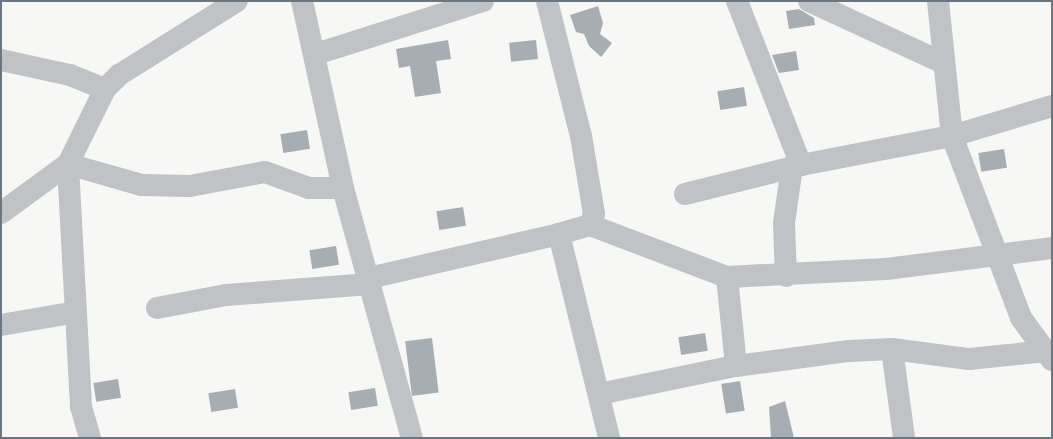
<!DOCTYPE html>
<style>
body{margin:0}
#map{position:relative;width:1053px;height:439px;overflow:hidden;background:#f7f7f5;font-family:"IBM Plex Sans",sans-serif}
div>[style]{position:absolute}
[style*='--x']{left:calc(var(--x)*1px);top:calc(var(--y)*1px);width:calc(var(--w)*1px);rotate:calc(var(--a)*1deg)}
.building>*{inset:0;background:#a7aeb3;transform-origin:0 0}
.minor>*{height:22px;margin:-11px;padding:0 11px;transform-origin:11px;border-radius:11px;background:#bfc3c6}
span{translate:-50% -50%;white-space:nowrap;text-align:center;line-height:1.15;-webkit-text-stroke:5px #fff;paint-order:stroke}
.frame{position:absolute;inset:0;border:2px solid #697783;pointer-events:none}
</style>
<div id="map">
<div class="building">
<div style="clip-path:polygon(598px 6px,603px 23px,600px 34px,612px 43px,601px 57px,589px 46px,584px 34px,576px 32px,570px 15px)"></div>
<div style="clip-path:polygon(799px 9px,814px 18px,815px 25px,789px 29px,786px 11px)"></div>
<div style="clip-path:polygon(448px 40px,451px 59px,436px 61px,441px 93px,415px 97px,410px 66px,399px 68px,396px 49px)"></div>
<div style="left:536px;top:40px;width:19px;height:27px;rotate:84deg"></div>
<div style="clip-path:polygon(796px 51px,799px 70px,779px 73px,772px 55px)"></div>
<div style="left:744px;top:87px;width:19px;height:27px;rotate:81deg"></div>
<div style="left:307px;top:130px;width:19px;height:27px;rotate:81deg"></div>
<div style="left:1004px;top:149px;width:19px;height:26px;rotate:81deg"></div>
<div style="left:463px;top:207px;width:19px;height:27px;rotate:81deg"></div>
<div style="left:336px;top:246px;width:19px;height:27px;rotate:81deg"></div>
<div style="left:705px;top:333px;width:18px;height:27px;rotate:81deg"></div>
<div style="left:432px;top:338px;width:55px;height:27px;rotate:83deg"></div>
<div style="left:118px;top:379px;width:19px;height:25px;rotate:81deg"></div>
<div style="left:740px;top:381px;width:30px;height:19px;rotate:81deg"></div>
<div style="left:375px;top:388px;width:18px;height:27px;rotate:81deg"></div>
<div style="left:235px;top:389px;width:19px;height:27px;rotate:81deg"></div>
<div style="clip-path:polygon(785px 401px,794px 438px,771px 438px,769px 407px)"></div>
</div>
<div class="minor">
<div style="--x:302;--y:1;--w:191;--a:77.6"></div>
<div style="--x:343;--y:188;--w:259;--a:74.6"></div>
<div style="--x:547;--y:1;--w:139;--a:75.9"></div>
<div style="--x:581;--y:136;--w:79;--a:80.5"></div>
<div style="--x:594;--y:214;--w:12;--a:110"></div>
<div style="--x:590;--y:225;--w:32;--a:164"></div>
<div style="--x:559;--y:234;--w:210;--a:76.2"></div>
<div style="--x:737;--y:1;--w:176;--a:68.7"></div>
<div style="--x:809;--y:1;--w:145;--a:24.8"></div>
<div style="--x:938;--y:1;--w:136;--a:84.1"></div>
<div style="--x:952;--y:136;--w:195;--a:69.2"></div>
<div style="--x:1021;--y:318;--w:52;--a:53.6"></div>
<div style="--x:316;--y:54;--w:175;--a:-17.6"></div>
<div style="--x:1;--y:60;--w:71;--a:12.3"></div>
<div style="--x:70;--y:75;--w:38;--a:22"></div>
<div style="--x:68;--y:164;--w:76;--a:16"></div>
<div style="--x:141;--y:185;--w:49;--a:1.2"></div>
<div style="--x:190;--y:186;--w:76;--a:-10.6"></div>
<div style="--x:265;--y:172;--w:47;--a:20"></div>
<div style="--x:309;--y:188;--w:34;--a:0"></div>
<div style="--x:685;--y:194;--w:120;--a:-14"></div>
<div style="--x:801;--y:165;--w:154;--a:-10.9"></div>
<div style="--x:952;--y:136;--w:104;--a:-16.7"></div>
<div style="--x:1;--y:213;--w:83;--a:-36.2"></div>
<div style="--x:590;--y:225;--w:147;--a:20.8"></div>
<div style="--x:727;--y:277;--w:159;--a:-2.9"></div>
<div style="--x:886;--y:269;--w:167;--a:-7.2"></div>
<div style="--x:786;--y:276;--w:53;--a:-92.2"></div>
<div style="--x:784;--y:223;--w:57;--a:-81.9"></div>
<div style="--x:727;--y:277;--w:89;--a:84.2"></div>
<div style="--x:369;--y:278;--w:195;--a:-13"></div>
<div style="--x:157;--y:308;--w:70;--a:-10.7"></div>
<div style="--x:226;--y:295;--w:144;--a:-4.4"></div>
<div style="--x:1;--y:325;--w:76;--a:-9.8"></div>
<div style="--x:892;--y:349;--w:90;--a:82.3"></div>
<div style="--x:599;--y:394;--w:140;--a:-11.6"></div>
<div style="--x:736;--y:366;--w:114;--a:-7.6"></div>
<div style="--x:849;--y:351;--w:43;--a:-2.7"></div>
<div style="--x:892;--y:349;--w:78;--a:7.4"></div>
<div style="--x:969;--y:359;--w:78;--a:-5.9"></div>
<div style="--x:90;--y:438;--w:33;--a:-106"></div>
<div style="--x:81;--y:406;--w:242;--a:-93.1"></div>
<div style="--x:68;--y:164;--w:84;--a:-63.7"></div>
<div style="--x:105;--y:89;--w:20;--a:-45"></div>
<div style="--x:119;--y:75;--w:139;--a:-32.1"></div>
</div>
<div class="frame"></div>
</div>
